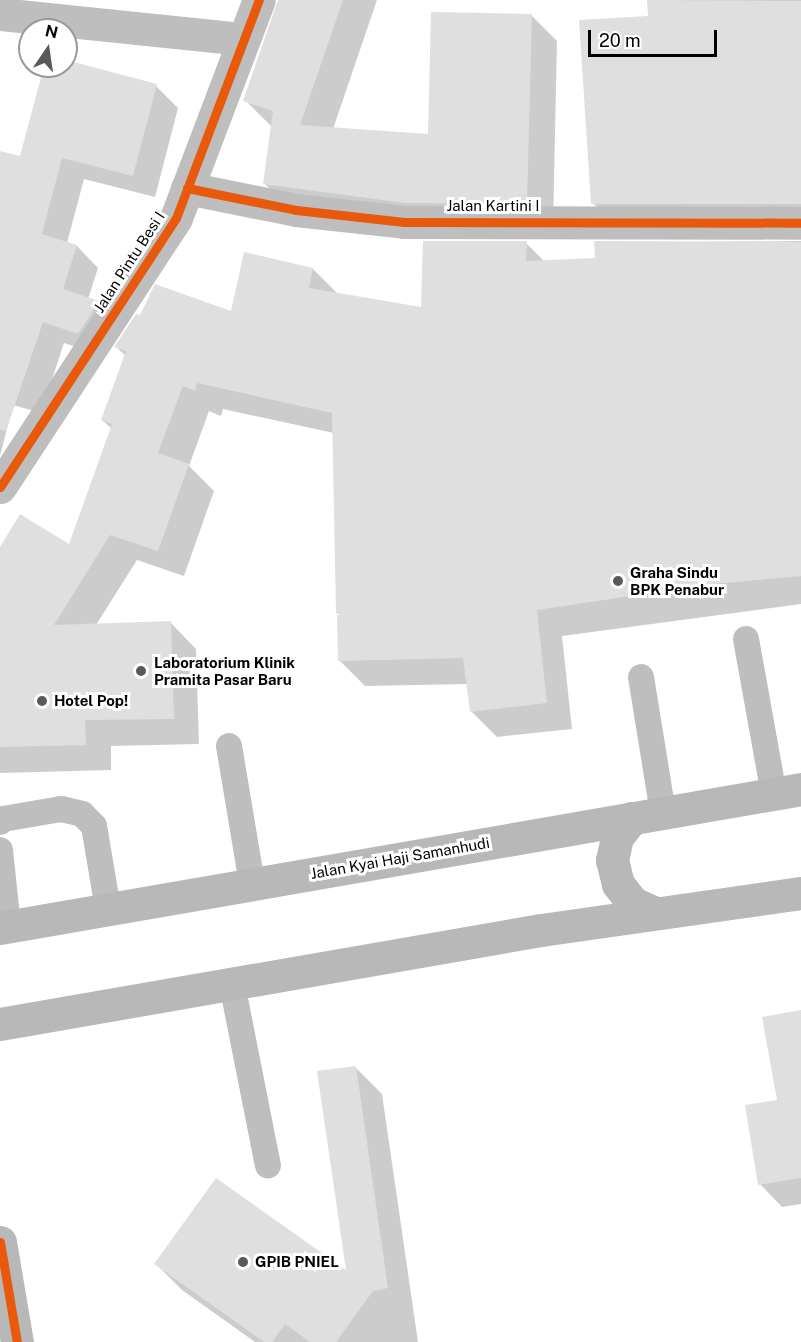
<!DOCTYPE html>
<style>
body{margin:0}
#map{position:relative;width:801px;height:1342px;overflow:hidden;background:#fff;font-family:"Public Sans",sans-serif}
div>[style]{position:absolute}
[style*='--x']{left:calc(var(--x)*1px);top:calc(var(--y)*1px);width:calc(var(--w)*1px);rotate:calc(var(--a)*1deg)}
.shadow>*{inset:0;background:#0003}
.building>*{inset:0;background:#dfdfdf}
.lane>*{height:26px;margin:-13px;padding:0 13px;transform-origin:13px;border-radius:13px;background:#bebebe}
.street>*{height:33px;margin:-16.5px;padding:0 16.5px;transform-origin:16.5px;border-radius:16.5px;background:#bebebe}
.secondary>*{height:33px;margin:-16.5px;padding:0 16.5px;transform-origin:16.5px;border-radius:16.5px;background:#b8b8b8}
.cycleway>*{height:9px;margin:-4.5px;padding:0 4.5px;transform-origin:4.5px;border-radius:4.5px;background:#e8590c}
.dots>*{width:16px;height:16px;translate:-50% -50%;box-sizing:border-box;border:3px solid #fff;border-radius:50%}
span{translate:-50% -50%;white-space:nowrap;text-align:center;line-height:1.15;-webkit-text-stroke:6px #fff;paint-order:stroke}
.street-label{font-size:15px;color:#000}
.poi-label{font-size:15px;color:#000;font-weight:700}
.left{translate:0 -50%;text-align:left}
.north{position:absolute;left:18px;top:18px;width:60px;height:60px;box-sizing:border-box;background:#fff;border:2px solid #999;border-radius:50%;rotate:13deg;font-size:16px;font-weight:700;line-height:24px;text-align:center;color:#000}
.north::after{content:'';display:block;margin:auto;width:21px;height:27px;background:#595959;clip-path:polygon(50% 0,100% 100%,50% 72%,0 100%)}
.scale{position:absolute;left:588px;top:30px;width:129px;height:27px;box-sizing:border-box;border:3px solid #000;border-top:0;padding-left:8px;font-size:18px;line-height:21px;white-space:nowrap;color:#000;-webkit-text-stroke:4px #fff;paint-order:stroke}
</style>
<div id="map">
<div class="shadow">
<div style="clip-path:polygon(279px 0,377px 0,333px 129px,430px 135px,531px 15px,557px 41px,553px 229px,291px 210px,265px 184px,271px 126px,245px 100px)"></div>
<div style="clip-path:polygon(649px 0,801px 0,801px 231px,619px 229px,593px 203px,649px 17px)"></div>
<div style="clip-path:polygon(66px 62px,156px 86px,178px 108px,155px 197px,84px 179px,67px 243px,77px 246px,98px 268px,88px 299px,98px 303px,120px 324px,100px 355px,64px 343px,41px 413px,13px 405px,0 456px,0 152px,21px 158px,45px 66px,66px 66px)"></div>
<div style="clip-path:polygon(801px 241px,801px 604px,562px 636px,572px 729px,497px 737px,471px 711px,468px 684px,365px 686px,339px 660px,341px 616px,334px 433px,223px 409px,221px 416px,209px 411px,189px 466px,214px 491px,184px 576px,137px 560px,96px 625px,170px 622px,196px 649px,199px 744px,111px 746px,111px 770px,0 773px,0 550px,70px 546px,112px 429px,102px 420px,126px 356px,116px 347px,232px 313px,313px 269px,338px 294px,422px 308px,526px 243px,545px 262px,596px 260px,595px 243px)"></div>
<div style="clip-path:polygon(801px 1012px,801px 1204px,782px 1207px,760px 1184px)"></div>
<div style="clip-path:polygon(356px 1068px,382px 1094px,418px 1342px,255px 1342px,182px 1290px,156px 1264px,347px 1273px)"></div>
</div>
<div class="building">
<div style="clip-path:polygon(278px 0,343px 0,300px 125px,428px 134px,431px 12px,532px 14px,527px 204px,405px 203px,263px 184px,273px 111px,243px 101px)"></div>
<div style="clip-path:polygon(647px 0,801px 1px,801px 204px,591px 204px,579px 20px,648px 16px)"></div>
<div style="clip-path:polygon(66px 60px,157px 84px,133px 176px,62px 158px,42px 234px,77px 245px,63px 289px,99px 301px,78px 334px,43px 322px,6px 431px,0 430px,0 151px,20px 156px,44px 66px,66px 66px)"></div>
<div style="clip-path:polygon(423px 241px,527px 241px,526px 261px,595px 258px,594px 241px,801px 242px,801px 576px,704px 585px,537px 610px,547px 703px,470px 712px,463px 658px,338px 661px,337px 615px,340px 615px,336px 613px,332px 413px,197px 383px,195px 391px,183px 386px,158px 453px,189px 464px,158px 551px,110px 535px,54px 625px,171px 621px,174px 719px,85px 720px,86px 745px,0 747px,0 547px,20px 514px,69px 544px,112px 424px,101px 420px,126px 351px,114px 347px,136px 314px,140px 315px,155px 284px,231px 311px,244px 252px,313px 268px,309px 288px,421px 307px)"></div>
<div style="clip-path:polygon(801px 1010px,801px 1178px,758px 1185px,745px 1105px,777px 1100px,762px 1017px)"></div>
<div style="clip-path:polygon(356px 1066px,388px 1288px,373px 1291px,336px 1342px,310px 1342px,285px 1324px,272px 1342px,264px 1342px,154px 1264px,216px 1178px,346px 1270px,317px 1071px)"></div>
</div>
<div class="lane">
<div style="--x:746;--y:639;--w:158;--a:79.8"></div>
<div style="--x:641;--y:677;--w:138;--a:80.8"></div>
<div style="--x:229;--y:746;--w:139;--a:80.5"></div>
<div style="--x:0;--y:822;--w:4;--a:-45"></div>
<div style="--x:3;--y:819;--w:59;--a:-9.8"></div>
<div style="--x:61;--y:809;--w:22;--a:13"></div>
<div style="--x:82;--y:814;--w:17;--a:45"></div>
<div style="--x:94;--y:826;--w:84;--a:80.4"></div>
<div style="--x:0;--y:850;--w:76;--a:84"></div>
<div style="--x:232;--y:984;--w:185;--a:78.8"></div>
</div>
<div class="street">
<div style="--x:0;--y:14;--w:245;--a:5.9"></div>
<div style="--x:187;--y:188;--w:111;--a:11.4"></div>
<div style="--x:296;--y:210;--w:109;--a:6.3"></div>
<div style="--x:404;--y:222;--w:397;--a:0.1"></div>
<div style="--x:0;--y:487;--w:321;--a:-56.8"></div>
<div style="--x:176;--y:218;--w:233;--a:-69.2"></div>
</div>
<div class="secondary">
<div style="--x:632;--y:818;--w:24;--a:128"></div>
<div style="--x:617;--y:837;--w:24;--a:102"></div>
<div style="--x:612;--y:860;--w:25;--a:76"></div>
<div style="--x:618;--y:884;--w:24;--a:52"></div>
<div style="--x:633;--y:903;--w:24;--a:24"></div>
<div style="--x:0;--y:928;--w:813;--a:-9.84"></div>
<div style="--x:0;--y:1024;--w:549;--a:-9.86"></div>
<div style="--x:541;--y:930;--w:263;--a:-8.1"></div>
<div style="--x:0;--y:1242;--w:101;--a:80.4"></div>
</div>
<div class="cycleway">
<div style="--x:187;--y:188;--w:111;--a:11.4"></div>
<div style="--x:296;--y:210;--w:109;--a:6.3"></div>
<div style="--x:404;--y:222;--w:397;--a:0.1"></div>
<div style="--x:0;--y:487;--w:321;--a:-56.8"></div>
<div style="--x:176;--y:218;--w:233;--a:-69.2"></div>
<div style="--x:0;--y:1242;--w:101;--a:80.4"></div>
</div>
<div class="dots">
<div style="left:618px;top:581px;background:#595959"></div>
<div style="left:141px;top:671px;background:#595959"></div>
<div style="left:42px;top:701px;background:#595959"></div>
<div style="left:243px;top:1262px;background:#595959"></div>
</div>
<div class="street-label">
<span style="left:493px;top:206px">Jalan Kartini I</span>
<span style="left:129px;top:262px;rotate:-57deg">Jalan Pintu Besi I</span>
<span style="left:400px;top:858px;rotate:-10deg">Jalan Kyai Haji Samanhudi</span>
</div>
<div class="poi-label">
<span class="left" style="left:630px;top:581px">Graha Sindu<br>BPK Penabur</span>
<span class="left" style="left:154px;top:671px">Laboratorium Klinik<br>Pramita Pasar Baru</span>
<span class="left" style="left:54px;top:701px">Hotel Pop!</span>
<span class="left" style="left:255px;top:1262px">GPIB PNIEL</span>
</div>
<div class="north">N</div>
<div class="scale">20 m</div>
</div>
